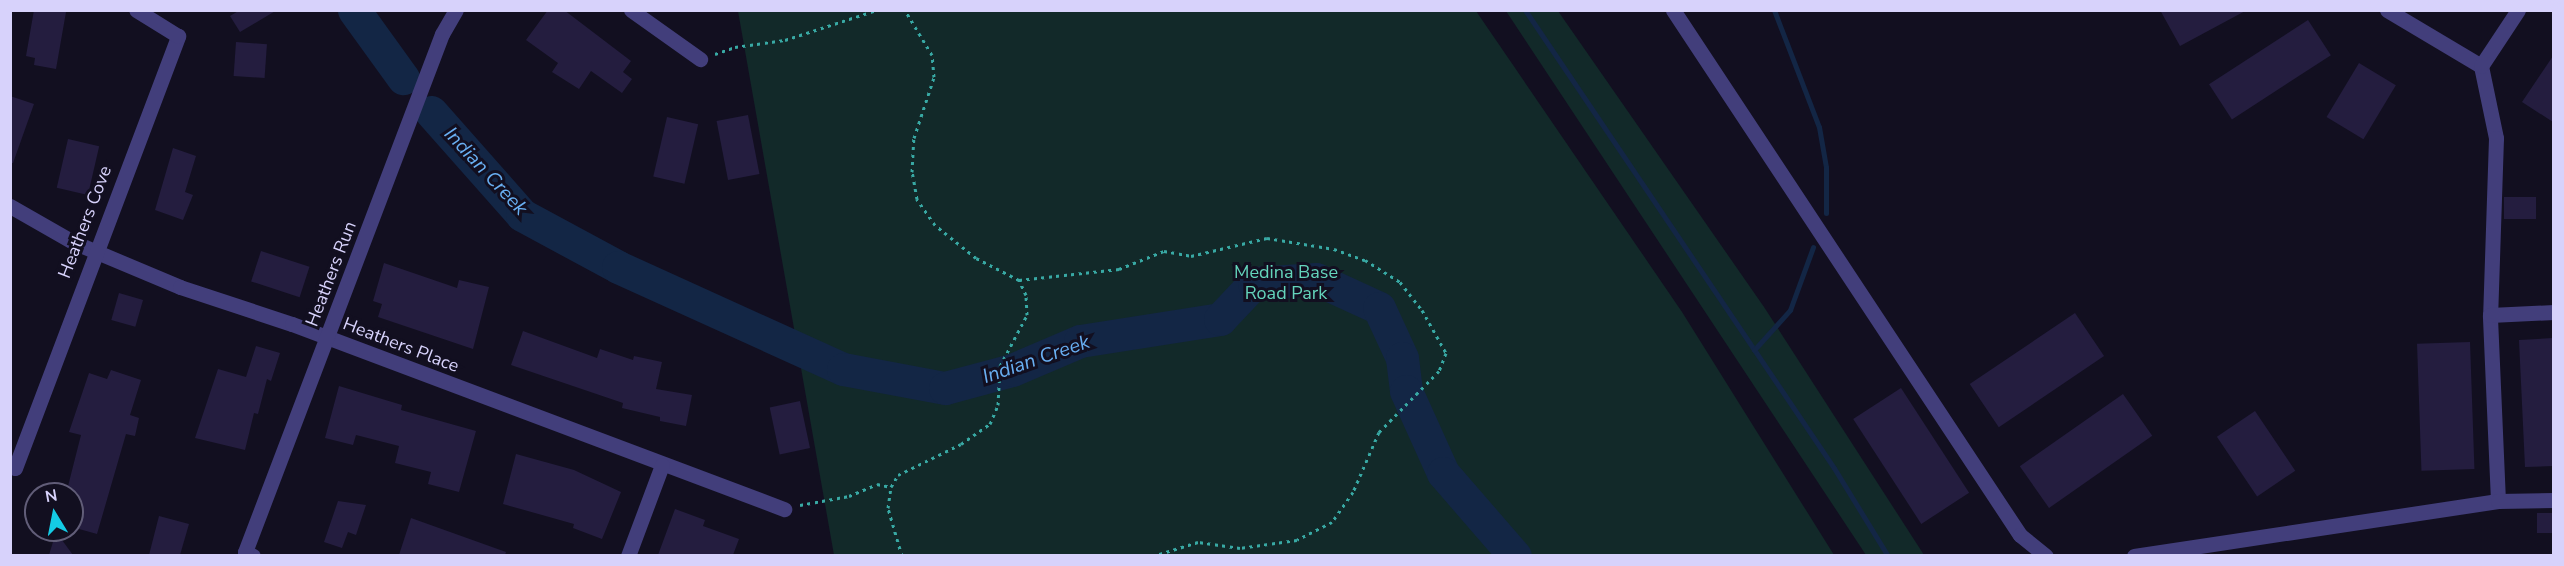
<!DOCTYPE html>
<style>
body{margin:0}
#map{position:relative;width:2564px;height:566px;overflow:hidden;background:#120f20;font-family:"Nunito Sans",sans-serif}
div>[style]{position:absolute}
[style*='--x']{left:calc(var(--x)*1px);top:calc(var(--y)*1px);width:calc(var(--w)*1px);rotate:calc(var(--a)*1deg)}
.green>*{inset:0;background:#122929}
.stream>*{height:5px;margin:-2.5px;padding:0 2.5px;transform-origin:2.5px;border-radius:2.5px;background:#132645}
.river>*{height:33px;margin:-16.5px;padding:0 16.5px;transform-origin:16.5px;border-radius:16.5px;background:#132645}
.building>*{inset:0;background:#241d3f;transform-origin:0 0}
.path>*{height:3px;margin-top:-1.5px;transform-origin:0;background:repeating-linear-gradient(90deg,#38a9a4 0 3px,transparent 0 7.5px)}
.minor>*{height:15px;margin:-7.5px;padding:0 7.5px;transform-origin:7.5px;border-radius:7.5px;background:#423e7b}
span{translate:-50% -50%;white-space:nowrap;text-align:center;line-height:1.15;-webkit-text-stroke:6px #120f20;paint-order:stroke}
.street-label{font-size:18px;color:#d7d2fb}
.park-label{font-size:18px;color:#64d4bb}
.water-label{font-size:20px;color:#69aff2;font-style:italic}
.frame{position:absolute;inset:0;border:12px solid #d7d2fb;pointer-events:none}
.north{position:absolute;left:24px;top:482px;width:60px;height:60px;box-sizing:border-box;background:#120f20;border:2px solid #615d78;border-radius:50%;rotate:350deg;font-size:16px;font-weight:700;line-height:24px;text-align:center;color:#d7d2fb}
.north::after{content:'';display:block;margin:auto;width:21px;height:27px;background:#14cbe5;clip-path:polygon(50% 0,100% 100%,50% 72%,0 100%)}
</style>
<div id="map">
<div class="green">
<div style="clip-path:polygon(738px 11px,1476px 11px,1682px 312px,1834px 555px,834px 555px)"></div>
<div style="clip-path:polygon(1506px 11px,1558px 11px,1764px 307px,1924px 555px,1866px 555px)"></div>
</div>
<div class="stream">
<div style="--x:1525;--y:10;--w:552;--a:55.99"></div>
<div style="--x:1834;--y:468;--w:103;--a:58.5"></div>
<div style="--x:1774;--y:10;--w:125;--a:69"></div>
<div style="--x:1819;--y:127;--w:41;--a:80.1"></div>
<div style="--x:1826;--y:167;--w:46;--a:90"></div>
<div style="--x:1754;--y:350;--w:54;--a:-48"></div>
<div style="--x:1790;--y:310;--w:67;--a:-69.9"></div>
</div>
<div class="river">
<div style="--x:354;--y:10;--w:84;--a:54.2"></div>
<div style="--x:431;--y:112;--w:137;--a:48.5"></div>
<div style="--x:522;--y:215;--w:109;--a:28.4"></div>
<div style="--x:618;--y:267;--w:247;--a:24.4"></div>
<div style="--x:843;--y:369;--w:104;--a:10.6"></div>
<div style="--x:945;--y:388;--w:69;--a:-15"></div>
<div style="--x:1012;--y:370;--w:74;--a:-23.1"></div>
<div style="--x:1080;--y:341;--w:142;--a:-8.9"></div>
<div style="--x:1220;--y:319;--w:50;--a:-46.6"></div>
<div style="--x:1254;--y:283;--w:62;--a:-3.7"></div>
<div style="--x:1316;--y:279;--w:69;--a:24.7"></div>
<div style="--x:1379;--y:308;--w:55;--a:65.3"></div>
<div style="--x:1402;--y:358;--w:33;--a:83"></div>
<div style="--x:1406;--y:391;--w:90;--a:65.7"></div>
<div style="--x:1443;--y:473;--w:110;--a:49.1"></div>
</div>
<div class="building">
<div style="clip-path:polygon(34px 10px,66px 12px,56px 69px,34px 65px,35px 58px,26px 56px)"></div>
<div style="clip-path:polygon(240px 10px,277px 10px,240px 32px,230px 16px)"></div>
<div style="clip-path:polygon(548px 10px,564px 10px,631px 61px,623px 72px,632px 79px,622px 93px,591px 71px,579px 89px,552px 72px,558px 63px,526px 40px)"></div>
<div style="clip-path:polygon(2160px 10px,2247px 10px,2180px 46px)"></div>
<div style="left:2308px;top:20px;width:42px;height:118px;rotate:57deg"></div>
<div style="left:236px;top:42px;width:31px;height:34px;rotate:4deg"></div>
<div style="clip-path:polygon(2553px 56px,2553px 122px,2522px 102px)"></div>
<div style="left:2359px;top:63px;width:43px;height:63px;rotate:31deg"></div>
<div style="clip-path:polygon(10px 96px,34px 104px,13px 163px,10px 163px)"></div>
<div style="left:748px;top:115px;width:60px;height:32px;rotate:79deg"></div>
<div style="left:667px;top:117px;width:32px;height:61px;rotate:13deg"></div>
<div style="left:68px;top:139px;width:32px;height:50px;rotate:13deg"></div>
<div style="clip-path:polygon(173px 148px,196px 156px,185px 192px,193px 195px,183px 220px,155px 210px)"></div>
<div style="left:2536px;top:197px;width:22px;height:32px;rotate:90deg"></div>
<div style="left:261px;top:251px;width:51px;height:32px;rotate:18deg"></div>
<div style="clip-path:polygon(384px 263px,457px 288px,459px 280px,489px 287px,473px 349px,378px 317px,382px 304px,373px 301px)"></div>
<div style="left:119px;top:293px;width:25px;height:28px;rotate:16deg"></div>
<div style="left:2075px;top:313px;width:52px;height:127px;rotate:56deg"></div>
<div style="clip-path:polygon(523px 331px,597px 358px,600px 349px,633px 360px,634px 356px,662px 362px,656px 389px,692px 395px,686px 426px,660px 421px,660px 417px,622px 408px,623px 403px,511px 365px)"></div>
<div style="clip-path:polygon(2553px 338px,2553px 466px,2525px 467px,2519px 340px)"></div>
<div style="left:2470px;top:342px;width:127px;height:53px;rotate:88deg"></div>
<div style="clip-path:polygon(256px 346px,280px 353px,271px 381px,267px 379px,258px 414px,254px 413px,245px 450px,195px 438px,218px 369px,246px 377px)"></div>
<div style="clip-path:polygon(111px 370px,141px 380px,130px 415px,139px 418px,135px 436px,126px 434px,97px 534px,72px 527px,72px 494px,66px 494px,81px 435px,69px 432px,89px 373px,107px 379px)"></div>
<div style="clip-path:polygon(339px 386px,402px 405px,401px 410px,476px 431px,459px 492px,428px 484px,431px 472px,395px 463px,399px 446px,356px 435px,353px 445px,325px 438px)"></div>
<div style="left:1901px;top:388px;width:125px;height:57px;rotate:57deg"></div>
<div style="left:2123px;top:394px;width:51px;height:126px;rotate:55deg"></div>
<div style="left:800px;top:401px;width:48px;height:31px;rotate:78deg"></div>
<div style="left:2255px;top:411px;width:72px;height:46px;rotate:56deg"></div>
<div style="clip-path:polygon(516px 454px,574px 470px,621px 492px,602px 539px,573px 528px,574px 524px,503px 504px)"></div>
<div style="clip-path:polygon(338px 501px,366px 505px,356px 535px,348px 532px,342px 548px,324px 542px)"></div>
<div style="clip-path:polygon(675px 509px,705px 520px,703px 526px,739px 539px,733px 555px,658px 555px)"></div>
<div style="left:2553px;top:513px;width:20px;height:16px;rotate:90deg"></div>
<div style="clip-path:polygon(159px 516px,189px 524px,180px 555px,149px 555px)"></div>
<div style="clip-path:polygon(411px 518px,506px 552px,505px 555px,399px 555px)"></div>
<div style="clip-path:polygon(56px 532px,73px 555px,49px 555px)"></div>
</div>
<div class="path">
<div style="--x:715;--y:54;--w:21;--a:-19"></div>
<div style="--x:735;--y:47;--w:50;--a:-8"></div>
<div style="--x:785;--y:40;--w:97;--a:-18.1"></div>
<div style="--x:1019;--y:280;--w:101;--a:-6.3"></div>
<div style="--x:1119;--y:269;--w:48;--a:-21.8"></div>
<div style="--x:1164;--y:251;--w:27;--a:10"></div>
<div style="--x:1191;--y:256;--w:78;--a:-13.3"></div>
<div style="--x:1267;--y:238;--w:68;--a:9.3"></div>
<div style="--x:1334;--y:249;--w:33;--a:20"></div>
<div style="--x:1365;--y:260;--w:41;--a:32.2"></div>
<div style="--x:1400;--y:282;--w:36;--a:52"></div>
<div style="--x:1422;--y:310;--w:49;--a:60.8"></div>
<div style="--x:1446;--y:353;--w:19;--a:111"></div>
<div style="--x:1439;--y:371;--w:86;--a:134.5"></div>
<div style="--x:1379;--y:432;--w:65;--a:113.4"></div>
<div style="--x:1353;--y:492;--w:37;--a:125"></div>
<div style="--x:1332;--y:522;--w:39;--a:153"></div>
<div style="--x:1297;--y:540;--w:58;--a:172"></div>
<div style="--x:1240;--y:548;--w:42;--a:-171.9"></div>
<div style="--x:1198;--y:542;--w:47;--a:162.7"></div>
<div style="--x:800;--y:505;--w:50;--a:-10.4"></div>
<div style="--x:849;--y:496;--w:30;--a:-23"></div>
<div style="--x:877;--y:484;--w:14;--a:12"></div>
<div style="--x:902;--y:556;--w:50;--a:-106.3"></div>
<div style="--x:888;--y:508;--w:21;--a:-82"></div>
<div style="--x:891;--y:487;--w:14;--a:-60"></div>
<div style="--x:898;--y:475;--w:70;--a:-26.2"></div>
<div style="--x:961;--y:444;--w:35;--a:-35"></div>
<div style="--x:990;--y:424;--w:21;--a:-67"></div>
<div style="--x:998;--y:405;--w:39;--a:-87"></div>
<div style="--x:1000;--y:366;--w:58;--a:-62.1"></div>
<div style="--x:1027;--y:315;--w:20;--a:-93"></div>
<div style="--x:1026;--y:295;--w:17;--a:-115"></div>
<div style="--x:1019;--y:280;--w:48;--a:-152.9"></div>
<div style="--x:976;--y:258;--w:53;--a:-141.2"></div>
<div style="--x:935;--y:225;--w:32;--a:-125"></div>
<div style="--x:917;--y:199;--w:27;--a:-100"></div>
<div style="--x:912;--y:172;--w:34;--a:-87"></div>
<div style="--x:914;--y:138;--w:64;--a:-71.8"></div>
<div style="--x:934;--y:77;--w:22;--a:-95"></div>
<div style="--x:932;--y:55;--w:52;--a:-121"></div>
</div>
<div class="minor">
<div style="--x:631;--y:10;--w:85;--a:35.4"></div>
<div style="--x:1673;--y:10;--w:629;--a:56.54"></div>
<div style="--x:2020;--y:535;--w:33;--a:39"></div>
<div style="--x:2387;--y:10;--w:109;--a:30.8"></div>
<div style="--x:2481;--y:66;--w:74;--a:78.2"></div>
<div style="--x:2496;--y:138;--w:177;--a:91.9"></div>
<div style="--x:2481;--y:66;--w:67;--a:-56.5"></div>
<div style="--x:10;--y:206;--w:73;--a:29.7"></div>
<div style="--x:73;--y:242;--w:116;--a:22.8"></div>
<div style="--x:180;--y:287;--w:118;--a:18.3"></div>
<div style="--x:292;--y:324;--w:526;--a:20.61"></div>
<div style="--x:10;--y:466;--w:5;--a:22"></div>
<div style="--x:15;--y:468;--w:462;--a:-69.3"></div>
<div style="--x:178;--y:36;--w:49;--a:-148.2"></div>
<div style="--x:2498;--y:501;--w:186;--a:-92.5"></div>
<div style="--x:2490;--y:315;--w:64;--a:-2.7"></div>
<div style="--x:253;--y:556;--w:9;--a:-153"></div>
<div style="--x:245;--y:552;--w:554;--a:-69.18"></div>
<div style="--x:442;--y:34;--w:28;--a:-60"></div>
<div style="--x:628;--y:556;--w:97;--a:-69.5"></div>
<div style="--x:2134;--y:556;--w:368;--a:-8.6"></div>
<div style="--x:2498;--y:501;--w:56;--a:-1"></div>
</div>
<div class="street-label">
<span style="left:85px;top:222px;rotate:-69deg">Heathers Cove</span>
<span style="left:331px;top:274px;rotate:-69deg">Heathers Run</span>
<span style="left:401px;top:345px;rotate:21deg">Heathers Place</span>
</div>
<div class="park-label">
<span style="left:1286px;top:283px">Medina Base<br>Road Park</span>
</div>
<div class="water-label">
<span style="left:486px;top:171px;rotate:47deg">Indian Creek</span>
<span style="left:1036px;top:359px;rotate:-19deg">Indian Creek</span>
</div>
<div class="frame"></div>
<div class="north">N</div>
</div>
